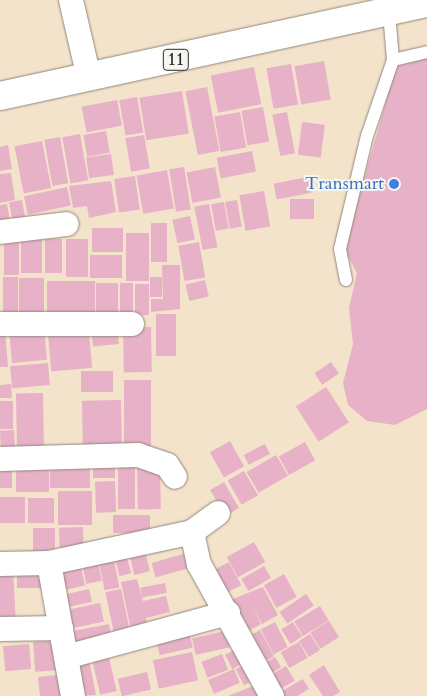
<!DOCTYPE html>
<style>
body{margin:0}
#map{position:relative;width:427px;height:696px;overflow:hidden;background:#f4e3cb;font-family:Cardo,serif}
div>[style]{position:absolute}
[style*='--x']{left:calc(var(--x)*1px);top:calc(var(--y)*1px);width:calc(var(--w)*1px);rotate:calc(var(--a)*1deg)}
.building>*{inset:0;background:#e7b1c7;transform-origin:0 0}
.roads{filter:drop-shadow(0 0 1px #90877b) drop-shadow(0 0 1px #90877b)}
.service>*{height:12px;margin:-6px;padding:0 6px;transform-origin:6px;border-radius:6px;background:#fff}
.minor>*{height:24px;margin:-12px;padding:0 12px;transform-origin:12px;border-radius:12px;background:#fff}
.trunk>*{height:28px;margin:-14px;padding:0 14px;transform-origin:14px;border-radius:14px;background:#fff}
.dots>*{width:14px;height:14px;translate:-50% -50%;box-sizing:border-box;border:2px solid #f6f6f2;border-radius:50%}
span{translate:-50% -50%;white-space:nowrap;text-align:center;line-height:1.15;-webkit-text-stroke:4px #f6f6f2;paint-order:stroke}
.shield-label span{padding:1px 4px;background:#f6f6f2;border:1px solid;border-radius:4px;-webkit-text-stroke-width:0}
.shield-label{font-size:16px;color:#2b2b2b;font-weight:700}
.shop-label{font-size:18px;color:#366cbe}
.right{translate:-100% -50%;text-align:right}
</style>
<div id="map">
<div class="building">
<div style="clip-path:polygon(427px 58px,427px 409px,395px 425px,367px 421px,348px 405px,343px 383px,353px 344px,349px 308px,357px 273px,344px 249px,396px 66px)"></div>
<div style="left:324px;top:61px;width:39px;height:30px;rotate:80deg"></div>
<div style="left:291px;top:64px;width:41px;height:25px;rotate:80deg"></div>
<div style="left:254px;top:67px;width:38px;height:44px;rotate:79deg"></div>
<div style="left:207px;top:87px;width:65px;height:22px;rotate:79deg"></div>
<div style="left:182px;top:91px;width:43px;height:43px;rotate:81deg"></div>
<div style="left:137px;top:97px;width:36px;height:18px;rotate:80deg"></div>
<div style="left:117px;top:100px;width:26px;height:36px;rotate:79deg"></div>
<div style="left:263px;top:107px;width:35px;height:22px;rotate:80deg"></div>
<div style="left:240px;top:112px;width:36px;height:26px;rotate:80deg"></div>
<div style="left:287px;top:112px;width:42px;height:15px;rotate:79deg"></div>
<div style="left:302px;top:122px;width:23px;height:33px;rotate:7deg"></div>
<div style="left:106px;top:131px;width:22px;height:23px;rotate:80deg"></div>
<div style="left:80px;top:134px;width:47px;height:18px;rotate:80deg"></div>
<div style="left:144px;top:135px;width:34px;height:19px;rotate:80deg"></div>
<div style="left:60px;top:137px;width:47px;height:16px;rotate:80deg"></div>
<div style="left:42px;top:141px;width:48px;height:28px;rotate:79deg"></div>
<div style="clip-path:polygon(8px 145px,12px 169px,0 171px,0 147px)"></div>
<div style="left:252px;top:151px;width:21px;height:36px;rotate:79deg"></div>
<div style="left:111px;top:154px;width:21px;height:25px;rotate:82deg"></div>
<div style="left:184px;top:167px;width:43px;height:15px;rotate:81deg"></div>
<div style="left:215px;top:167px;width:31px;height:29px;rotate:79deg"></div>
<div style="left:167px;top:170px;width:39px;height:31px;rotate:80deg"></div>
<div style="clip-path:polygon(11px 173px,15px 200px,0 203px,0 174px)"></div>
<div style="left:135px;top:176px;width:34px;height:21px;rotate:82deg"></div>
<div style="left:308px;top:177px;width:16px;height:35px;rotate:79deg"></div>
<div style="clip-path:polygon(111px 181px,116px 212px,89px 218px,87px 206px,73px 208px,69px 186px)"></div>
<div style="left:67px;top:187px;width:19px;height:44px;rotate:78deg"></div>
<div style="left:264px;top:191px;width:36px;height:25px;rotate:80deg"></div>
<div style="left:314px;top:199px;width:20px;height:24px;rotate:90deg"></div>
<div style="left:22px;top:200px;width:23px;height:13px;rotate:80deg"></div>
<div style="left:237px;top:200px;width:27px;height:12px;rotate:80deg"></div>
<div style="left:224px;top:202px;width:27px;height:13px;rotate:80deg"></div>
<div style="clip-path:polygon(7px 204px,11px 227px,0 229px,0 205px)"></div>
<div style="left:209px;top:204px;width:44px;height:15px;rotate:79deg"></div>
<div style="left:190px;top:216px;width:24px;height:18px;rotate:78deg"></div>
<div style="left:151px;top:223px;width:16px;height:39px"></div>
<div style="left:123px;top:228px;width:24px;height:31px;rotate:90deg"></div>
<div style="left:126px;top:233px;width:23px;height:48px"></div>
<div style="left:4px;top:236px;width:15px;height:39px"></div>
<div style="left:21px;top:238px;width:21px;height:35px"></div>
<div style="left:45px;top:239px;width:17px;height:34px"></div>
<div style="left:66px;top:239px;width:22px;height:38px"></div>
<div style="left:199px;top:242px;width:36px;height:21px;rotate:80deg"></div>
<div style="left:90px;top:255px;width:32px;height:23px"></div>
<div style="clip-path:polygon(162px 265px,180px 265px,180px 309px,151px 312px,151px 299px,163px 299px)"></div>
<div style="left:3px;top:277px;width:15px;height:39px"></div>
<div style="left:150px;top:277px;width:12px;height:20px"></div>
<div style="left:19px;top:278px;width:25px;height:37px"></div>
<div style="left:205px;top:280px;width:17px;height:20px;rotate:77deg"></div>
<div style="left:47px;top:281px;width:48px;height:34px"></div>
<div style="left:96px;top:283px;width:22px;height:35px"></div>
<div style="left:120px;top:283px;width:13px;height:32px"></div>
<div style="left:135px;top:284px;width:14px;height:31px"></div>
<div style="left:156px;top:314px;width:20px;height:42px"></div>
<div style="left:117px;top:326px;width:18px;height:26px;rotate:84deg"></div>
<div style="left:44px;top:327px;width:33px;height:35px;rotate:85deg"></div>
<div style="left:151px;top:327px;width:45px;height:28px;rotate:89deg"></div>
<div style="clip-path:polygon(0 330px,5px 330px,8px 367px,0 367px)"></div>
<div style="left:89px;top:332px;width:36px;height:41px;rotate:85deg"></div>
<div style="left:331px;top:362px;width:14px;height:20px;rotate:56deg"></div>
<div style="left:48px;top:363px;width:22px;height:38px;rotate:85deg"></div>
<div style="left:113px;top:371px;width:21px;height:32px;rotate:90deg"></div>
<div style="left:124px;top:380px;width:27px;height:67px"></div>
<div style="clip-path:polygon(11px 384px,12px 398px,0 398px,0 385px)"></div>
<div style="left:326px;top:387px;width:42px;height:36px;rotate:57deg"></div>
<div style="left:43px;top:393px;width:56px;height:27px;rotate:89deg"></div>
<div style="left:121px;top:400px;width:47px;height:39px;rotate:89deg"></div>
<div style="left:13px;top:401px;width:28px;height:13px;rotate:90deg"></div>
<div style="left:14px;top:430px;width:20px;height:14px;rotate:87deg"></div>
<div style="left:230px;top:441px;width:29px;height:23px;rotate:61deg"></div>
<div style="left:305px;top:442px;width:21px;height:30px;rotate:61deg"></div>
<div style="left:265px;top:444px;width:11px;height:24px;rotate:63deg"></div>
<div style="left:276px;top:455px;width:24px;height:34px;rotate:60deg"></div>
<div style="left:90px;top:460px;width:28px;height:40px;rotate:90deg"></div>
<div style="left:115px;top:460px;width:18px;height:22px;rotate:90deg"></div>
<div style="left:16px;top:461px;width:33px;height:31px"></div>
<div style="left:0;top:462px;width:12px;height:26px"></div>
<div style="left:160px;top:462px;width:47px;height:23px;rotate:89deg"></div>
<div style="left:118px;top:463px;width:17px;height:46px"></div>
<div style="left:244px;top:471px;width:28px;height:19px;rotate:60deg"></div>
<div style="left:115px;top:481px;width:31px;height:20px;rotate:88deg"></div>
<div style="left:224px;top:482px;width:30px;height:16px;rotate:60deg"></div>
<div style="left:92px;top:491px;width:34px;height:34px;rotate:90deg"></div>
<div style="left:25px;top:497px;width:26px;height:25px;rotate:90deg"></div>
<div style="left:54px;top:498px;width:25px;height:26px;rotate:90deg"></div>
<div style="left:150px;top:515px;width:18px;height:37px;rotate:90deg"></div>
<div style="left:83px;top:527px;width:25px;height:24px;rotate:88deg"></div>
<div style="left:33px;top:528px;width:22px;height:29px"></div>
<div style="left:254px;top:542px;width:23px;height:31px;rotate:61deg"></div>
<div style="left:144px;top:546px;width:26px;height:16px;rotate:77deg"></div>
<div style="left:125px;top:549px;width:25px;height:12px;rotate:76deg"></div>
<div style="left:190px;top:552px;width:15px;height:40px;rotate:74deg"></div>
<div style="left:113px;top:555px;width:33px;height:15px;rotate:79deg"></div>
<div style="left:98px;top:561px;width:20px;height:16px;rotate:79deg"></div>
<div style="left:229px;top:562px;width:26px;height:23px;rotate:62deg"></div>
<div style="left:264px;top:566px;width:14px;height:26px;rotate:60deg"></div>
<div style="left:81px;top:567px;width:19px;height:27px;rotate:78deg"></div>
<div style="clip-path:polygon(13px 569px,16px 625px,0 625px,0 570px)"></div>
<div style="left:47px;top:571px;width:17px;height:30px;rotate:90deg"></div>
<div style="left:284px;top:574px;width:26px;height:23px;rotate:61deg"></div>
<div style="clip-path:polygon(137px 579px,143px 601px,166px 596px,170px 612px,146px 618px,148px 626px,131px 630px,121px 582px)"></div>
<div style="left:165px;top:583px;width:10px;height:25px;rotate:79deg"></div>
<div style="clip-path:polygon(263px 587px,278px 615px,262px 624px,253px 608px,261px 624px,243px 634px,225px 602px)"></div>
<div style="left:89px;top:589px;width:13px;height:32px;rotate:77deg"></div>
<div style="left:121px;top:589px;width:45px;height:16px;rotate:78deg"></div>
<div style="left:306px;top:594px;width:14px;height:32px;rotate:56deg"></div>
<div style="left:100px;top:603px;width:19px;height:40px;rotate:78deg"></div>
<div style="left:320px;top:606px;width:17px;height:30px;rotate:59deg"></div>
<div style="left:329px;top:621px;width:19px;height:22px;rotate:58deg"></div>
<div style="left:275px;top:622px;width:28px;height:16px;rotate:63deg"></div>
<div style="left:293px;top:622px;width:17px;height:14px;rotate:57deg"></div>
<div style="left:109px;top:624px;width:15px;height:45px;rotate:79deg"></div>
<div style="left:229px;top:630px;width:17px;height:38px;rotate:77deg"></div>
<div style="left:260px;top:630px;width:30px;height:17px;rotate:62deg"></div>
<div style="left:189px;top:631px;width:17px;height:34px;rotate:77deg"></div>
<div style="left:310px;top:634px;width:19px;height:13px;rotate:58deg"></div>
<div style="left:60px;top:640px;width:30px;height:27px;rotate:86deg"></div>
<div style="left:299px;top:642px;width:18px;height:21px;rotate:61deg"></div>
<div style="left:29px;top:644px;width:25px;height:26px;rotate:85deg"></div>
<div style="left:242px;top:646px;width:16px;height:19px;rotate:63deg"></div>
<div style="left:192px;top:652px;width:29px;height:40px;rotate:78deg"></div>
<div style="left:108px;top:653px;width:39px;height:17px;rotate:77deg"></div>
<div style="left:222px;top:654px;width:17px;height:22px;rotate:69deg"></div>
<div style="clip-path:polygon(88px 655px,96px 695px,76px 696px,67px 660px)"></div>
<div style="left:275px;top:657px;width:12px;height:20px;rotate:59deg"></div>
<div style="left:250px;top:662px;width:18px;height:16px;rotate:63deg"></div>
<div style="clip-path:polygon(324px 665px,340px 692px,333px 696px,323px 696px,309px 675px)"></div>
<div style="left:286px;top:666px;width:17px;height:26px;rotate:59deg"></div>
<div style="left:234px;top:669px;width:15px;height:28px;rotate:67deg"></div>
<div style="left:147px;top:672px;width:18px;height:30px;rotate:77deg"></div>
<div style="clip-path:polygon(67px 674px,69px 696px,40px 696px,38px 677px)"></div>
<div style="clip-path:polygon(303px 679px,309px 689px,297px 696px,284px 696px,282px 691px)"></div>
<div style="clip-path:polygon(260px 683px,265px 696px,228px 696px)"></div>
</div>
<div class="roads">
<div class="service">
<div style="--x:393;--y:60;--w:35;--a:-13"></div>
<div style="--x:346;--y:280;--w:32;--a:-101"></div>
<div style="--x:340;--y:249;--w:116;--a:-76.6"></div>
<div style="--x:367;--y:136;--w:80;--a:-71.1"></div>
<div style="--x:393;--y:60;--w:48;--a:-94.8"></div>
</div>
<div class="minor">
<div style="--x:71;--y:0;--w:80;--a:77"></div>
<div style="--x:0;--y:232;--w:67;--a:-6.8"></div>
<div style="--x:0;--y:324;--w:132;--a:0"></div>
<div style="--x:0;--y:459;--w:138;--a:-1.7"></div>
<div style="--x:138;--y:455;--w:31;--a:19"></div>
<div style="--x:167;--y:465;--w:14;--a:56"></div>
<div style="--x:192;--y:532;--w:33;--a:78"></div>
<div style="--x:199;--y:564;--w:151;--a:61.1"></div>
<div style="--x:49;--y:563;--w:135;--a:79.8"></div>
<div style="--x:0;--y:564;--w:49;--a:-1.2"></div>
<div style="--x:49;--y:563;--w:146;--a:-12.2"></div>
<div style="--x:192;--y:532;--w:32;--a:-36"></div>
<div style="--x:0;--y:629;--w:61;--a:-0.9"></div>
<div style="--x:66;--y:657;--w:168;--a:-15.2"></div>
</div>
<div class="trunk">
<div style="--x:0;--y:96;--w:437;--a:-12.3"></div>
</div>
</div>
<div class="dots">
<div style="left:394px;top:184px;background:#3f7fe0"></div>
</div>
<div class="shield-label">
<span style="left:176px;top:60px">11</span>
</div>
<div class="shop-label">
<span class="right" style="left:384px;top:184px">Transmart</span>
</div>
</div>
